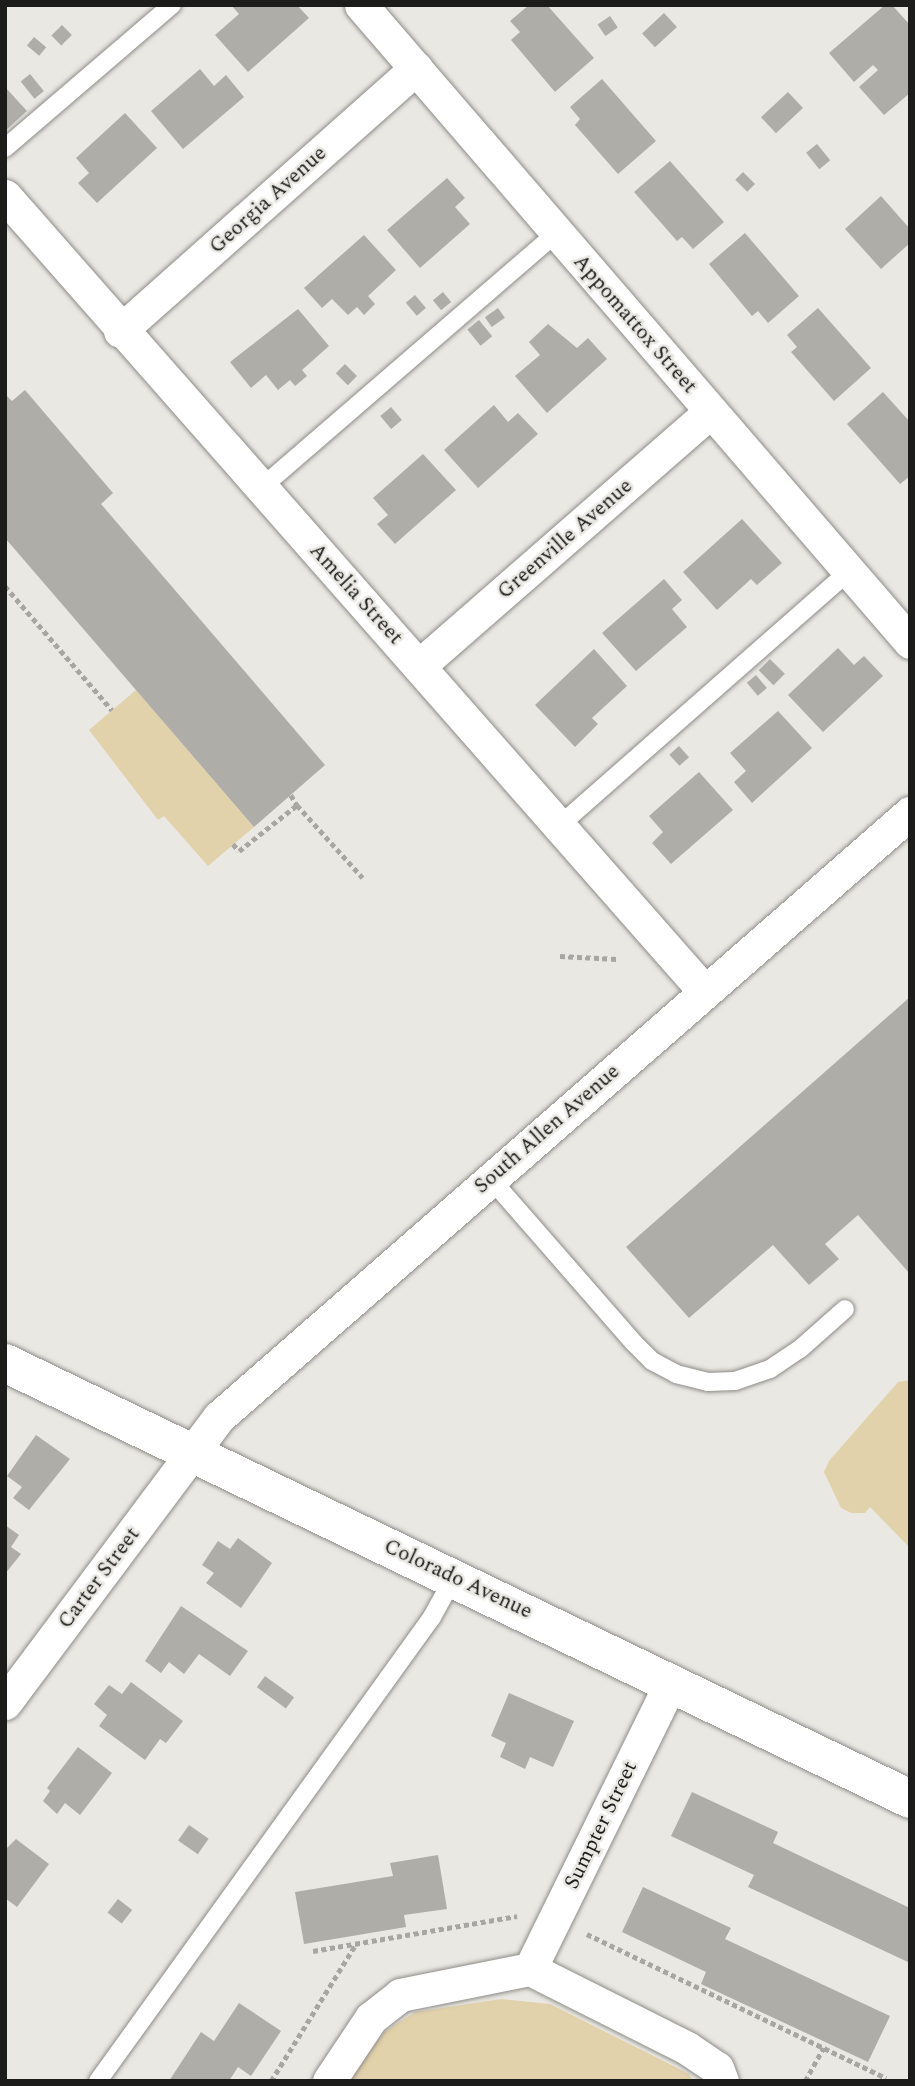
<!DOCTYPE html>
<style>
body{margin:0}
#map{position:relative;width:915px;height:2086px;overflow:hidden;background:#eae8e3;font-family:Spectral,serif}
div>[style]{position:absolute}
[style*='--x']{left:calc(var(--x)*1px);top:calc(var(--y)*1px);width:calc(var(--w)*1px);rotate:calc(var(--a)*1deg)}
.green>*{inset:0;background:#e2d2ab}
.building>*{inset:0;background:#afada8;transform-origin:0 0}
.path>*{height:4.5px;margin-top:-2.25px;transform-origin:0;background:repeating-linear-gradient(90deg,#a7a6a2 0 5px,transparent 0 8.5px)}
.roads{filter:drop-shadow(0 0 2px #8e8c88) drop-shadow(0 0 2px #8e8c88)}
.service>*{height:18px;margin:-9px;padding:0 9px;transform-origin:9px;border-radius:9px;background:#fff}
.minor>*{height:33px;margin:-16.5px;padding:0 16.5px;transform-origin:16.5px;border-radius:16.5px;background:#fff}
.tertiary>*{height:38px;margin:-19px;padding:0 19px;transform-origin:19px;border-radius:19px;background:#fff}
span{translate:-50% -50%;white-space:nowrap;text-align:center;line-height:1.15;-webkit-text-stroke:5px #eae8e3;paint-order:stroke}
.street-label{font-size:21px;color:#1c1c1a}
.frame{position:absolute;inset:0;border:7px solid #1c1c1a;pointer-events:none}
</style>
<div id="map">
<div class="green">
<div style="clip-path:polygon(136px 690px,254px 827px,208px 866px,164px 816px,158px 820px,89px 730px)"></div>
<div style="clip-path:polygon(910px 1380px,910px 1548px,870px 1507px,865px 1513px,851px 1513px,841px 1508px,824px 1472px,829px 1461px,898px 1382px)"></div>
<div style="clip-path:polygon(501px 1999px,550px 2004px,689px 2074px,693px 2081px,348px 2081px,384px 2032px,415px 2012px)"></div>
</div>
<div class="building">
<div style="clip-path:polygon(231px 5px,297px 5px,309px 18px,248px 72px,215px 35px,239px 14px)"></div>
<div style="clip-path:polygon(529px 5px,547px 5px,594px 58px,555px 92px,511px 40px,520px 32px,510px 21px)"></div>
<div style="clip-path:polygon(885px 5px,892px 5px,910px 25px,910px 93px,884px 115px,859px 87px,878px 70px,873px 65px,854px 82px,829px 53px)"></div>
<div style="left:664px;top:13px;width:19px;height:30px;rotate:47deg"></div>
<div style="left:610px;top:16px;width:14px;height:15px;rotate:56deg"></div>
<div style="left:62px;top:25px;width:14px;height:15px;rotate:45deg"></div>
<div style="left:34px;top:37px;width:16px;height:11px;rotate:40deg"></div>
<div style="clip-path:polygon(200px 69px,214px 86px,226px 75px,244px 97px,183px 149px,151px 111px)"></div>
<div style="left:30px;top:74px;width:22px;height:12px;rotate:51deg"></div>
<div style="clip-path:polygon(602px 79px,656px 141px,618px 174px,575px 125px,580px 119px,570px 107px)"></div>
<div style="clip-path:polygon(5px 87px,27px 111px,5px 131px)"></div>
<div style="left:788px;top:92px;width:22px;height:37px;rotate:47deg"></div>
<div style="clip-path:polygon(125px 113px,157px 148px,97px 203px,78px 183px,89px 173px,76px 158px)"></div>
<div style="left:817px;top:144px;width:21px;height:14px;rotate:51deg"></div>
<div style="clip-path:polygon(670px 161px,724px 222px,693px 249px,682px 237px,677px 241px,634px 192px)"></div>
<div style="left:743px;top:172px;width:17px;height:11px;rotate:45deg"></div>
<div style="clip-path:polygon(447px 178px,465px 198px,455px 207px,470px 224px,420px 268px,387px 230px)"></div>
<div style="clip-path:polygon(881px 196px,910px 229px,910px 243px,881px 269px,845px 229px)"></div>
<div style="clip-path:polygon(745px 233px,799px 296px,768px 323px,758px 311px,752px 316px,709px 264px)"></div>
<div style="clip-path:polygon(364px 235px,396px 270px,368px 296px,375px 304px,364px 315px,357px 307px,348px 315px,332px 299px,322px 308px,304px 288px)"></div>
<div style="left:443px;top:292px;width:13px;height:13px;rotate:51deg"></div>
<div style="left:415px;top:295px;width:17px;height:12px;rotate:50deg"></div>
<div style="left:498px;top:308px;width:12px;height:16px;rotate:55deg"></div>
<div style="clip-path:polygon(818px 308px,871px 368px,834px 401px,791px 352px,797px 347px,787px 335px)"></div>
<div style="clip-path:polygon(298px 309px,329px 346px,302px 370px,307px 376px,295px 386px,290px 380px,278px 390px,266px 375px,251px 388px,230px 362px)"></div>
<div style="left:479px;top:320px;width:21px;height:15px;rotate:51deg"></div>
<div style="clip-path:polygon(548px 324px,577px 348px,588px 338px,607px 359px,547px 413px,515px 376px,540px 355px,529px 342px)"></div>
<div style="left:345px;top:364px;width:17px;height:13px;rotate:45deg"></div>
<div style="clip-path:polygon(25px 390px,113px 493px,101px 504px,325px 765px,254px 827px,5px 538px,5px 394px,12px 401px)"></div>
<div style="clip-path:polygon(883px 392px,910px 422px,910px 476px,900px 484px,847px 424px)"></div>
<div style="clip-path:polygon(494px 405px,508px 422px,518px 413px,538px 434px,478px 488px,444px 450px)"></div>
<div style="left:391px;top:407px;width:17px;height:14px;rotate:50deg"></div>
<div style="clip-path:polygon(423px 454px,456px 490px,395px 544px,377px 524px,388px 515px,373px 498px)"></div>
<div style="clip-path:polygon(742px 519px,782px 563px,757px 585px,751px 579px,717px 610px,683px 572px)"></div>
<div style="clip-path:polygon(664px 579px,682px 600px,672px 609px,687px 627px,636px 671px,602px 633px)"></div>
<div style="clip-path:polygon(838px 648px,854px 665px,864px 656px,883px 676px,823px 732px,788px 695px)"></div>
<div style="clip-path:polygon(594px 649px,627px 686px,592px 718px,598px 724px,575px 747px,535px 705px)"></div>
<div style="left:770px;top:659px;width:21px;height:16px;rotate:45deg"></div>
<div style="left:756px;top:675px;width:17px;height:12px;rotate:50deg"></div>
<div style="clip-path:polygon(778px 711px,812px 748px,752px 803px,734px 782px,746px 771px,730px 753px)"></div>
<div style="left:679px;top:746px;width:15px;height:13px;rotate:48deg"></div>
<div style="clip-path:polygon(699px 772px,733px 810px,671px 864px,652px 843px,663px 832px,649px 816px)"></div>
<div style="clip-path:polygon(910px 997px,910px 1274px,858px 1215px,825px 1244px,839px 1259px,809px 1285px,773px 1245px,689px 1318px,626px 1247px)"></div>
<div style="clip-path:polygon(36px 1435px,70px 1459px,29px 1510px,13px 1498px,22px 1487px,7px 1476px)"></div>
<div style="clip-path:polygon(5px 1525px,19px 1535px,11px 1547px,21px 1554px,5px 1574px)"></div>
<div style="clip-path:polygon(238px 1538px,272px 1563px,241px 1608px,206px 1583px,214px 1573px,202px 1565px,218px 1541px,230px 1549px)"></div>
<div style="clip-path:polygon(181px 1606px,248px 1651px,230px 1676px,199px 1654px,184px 1674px,169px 1662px,161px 1673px,145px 1661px)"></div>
<div style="left:265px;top:1676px;width:36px;height:14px;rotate:36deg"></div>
<div style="clip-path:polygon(131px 1682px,183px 1721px,166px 1743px,160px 1739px,145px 1760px,99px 1726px,107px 1715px,94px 1704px,109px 1685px,122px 1694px)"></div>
<div style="clip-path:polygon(509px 1693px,574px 1721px,553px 1767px,530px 1757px,525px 1769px,500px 1757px,506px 1743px,491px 1736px)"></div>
<div style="clip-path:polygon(78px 1747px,112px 1773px,80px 1815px,65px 1803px,57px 1814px,43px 1801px,50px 1791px,47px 1788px)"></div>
<div style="clip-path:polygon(692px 1792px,778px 1832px,773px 1843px,910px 1908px,910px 1963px,748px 1887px,754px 1875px,671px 1836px)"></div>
<div style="left:189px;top:1825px;width:24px;height:19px;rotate:35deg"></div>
<div style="clip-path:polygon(16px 1839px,49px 1864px,17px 1907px,5px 1898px,5px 1850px)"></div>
<div style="clip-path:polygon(438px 1855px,447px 1909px,404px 1915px,406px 1927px,304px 1944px,295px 1892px,393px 1876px,390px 1863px)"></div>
<div style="clip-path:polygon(643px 1887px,731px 1928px,725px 1939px,890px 2016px,868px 2062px,701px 1984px,706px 1972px,622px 1932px)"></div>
<div style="left:118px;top:1899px;width:18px;height:17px;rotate:38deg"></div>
<div style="clip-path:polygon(239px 2003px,281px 2031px,251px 2076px,238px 2067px,229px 2081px,169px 2081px,201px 2032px,214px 2041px)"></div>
</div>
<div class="path">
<div style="--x:5;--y:586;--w:164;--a:49.2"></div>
<div style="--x:291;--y:795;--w:12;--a:59"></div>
<div style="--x:233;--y:844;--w:9;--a:49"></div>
<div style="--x:239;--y:851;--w:74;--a:-38.4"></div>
<div style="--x:297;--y:805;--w:98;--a:47.9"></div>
<div style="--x:560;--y:956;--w:57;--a:3"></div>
<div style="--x:587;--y:1934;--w:332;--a:25.7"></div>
<div style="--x:313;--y:1951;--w:207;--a:-9.7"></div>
<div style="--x:271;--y:2081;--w:161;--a:-58.2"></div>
<div style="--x:805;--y:2081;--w:38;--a:-61"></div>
</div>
<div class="roads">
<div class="service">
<div style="--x:5;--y:148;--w:220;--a:-40.6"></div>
<div style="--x:261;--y:488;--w:390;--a:-40.8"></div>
<div style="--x:560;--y:825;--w:385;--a:-41.3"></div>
<div style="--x:490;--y:1178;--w:219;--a:48.9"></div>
<div style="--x:634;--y:1343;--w:25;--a:45"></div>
<div style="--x:652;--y:1361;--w:27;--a:28"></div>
<div style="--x:676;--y:1374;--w:33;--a:14"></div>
<div style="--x:708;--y:1382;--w:27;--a:-2"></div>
<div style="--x:735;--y:1381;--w:37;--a:-19"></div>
<div style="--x:770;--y:1369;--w:36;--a:-34"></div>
<div style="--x:800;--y:1349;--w:60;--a:-41.6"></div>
<div style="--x:98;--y:2081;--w:572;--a:-54.25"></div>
<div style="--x:432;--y:1617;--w:46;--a:-61.2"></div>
</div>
<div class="minor">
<div style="--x:361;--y:5;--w:841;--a:49.24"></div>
<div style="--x:5;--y:196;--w:1060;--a:48.67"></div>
<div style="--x:120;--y:331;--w:396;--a:-41.6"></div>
<div style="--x:420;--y:665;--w:385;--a:-41.1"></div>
<div style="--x:5;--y:1703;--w:357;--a:-53.2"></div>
<div style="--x:219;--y:1417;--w:918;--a:-41.16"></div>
<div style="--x:530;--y:1969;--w:321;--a:-63.8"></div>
<div style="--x:329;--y:2081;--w:76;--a:-56.3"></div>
<div style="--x:371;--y:2018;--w:37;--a:-38"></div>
<div style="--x:400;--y:1995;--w:133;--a:-11.3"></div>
<div style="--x:530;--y:1969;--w:176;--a:26.7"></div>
<div style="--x:687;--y:2048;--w:36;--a:34"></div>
<div style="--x:717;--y:2068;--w:14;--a:69"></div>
</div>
<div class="tertiary">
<div style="--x:5;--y:1363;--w:1005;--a:25.72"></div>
</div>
</div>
<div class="street-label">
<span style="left:268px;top:200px;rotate:-42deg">Georgia Avenue</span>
<span style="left:635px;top:324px;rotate:49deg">Appomattox Street</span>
<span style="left:565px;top:539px;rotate:-41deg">Greenville Avenue</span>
<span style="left:356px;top:594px;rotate:48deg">Amelia Street</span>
<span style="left:547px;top:1129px;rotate:-41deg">South Allen Avenue</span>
<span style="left:99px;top:1578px;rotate:-53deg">Carter Street</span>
<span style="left:458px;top:1579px;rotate:25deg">Colorado Avenue</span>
<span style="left:601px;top:1825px;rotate:-64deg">Sumpter Street</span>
</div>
<div class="frame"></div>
</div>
